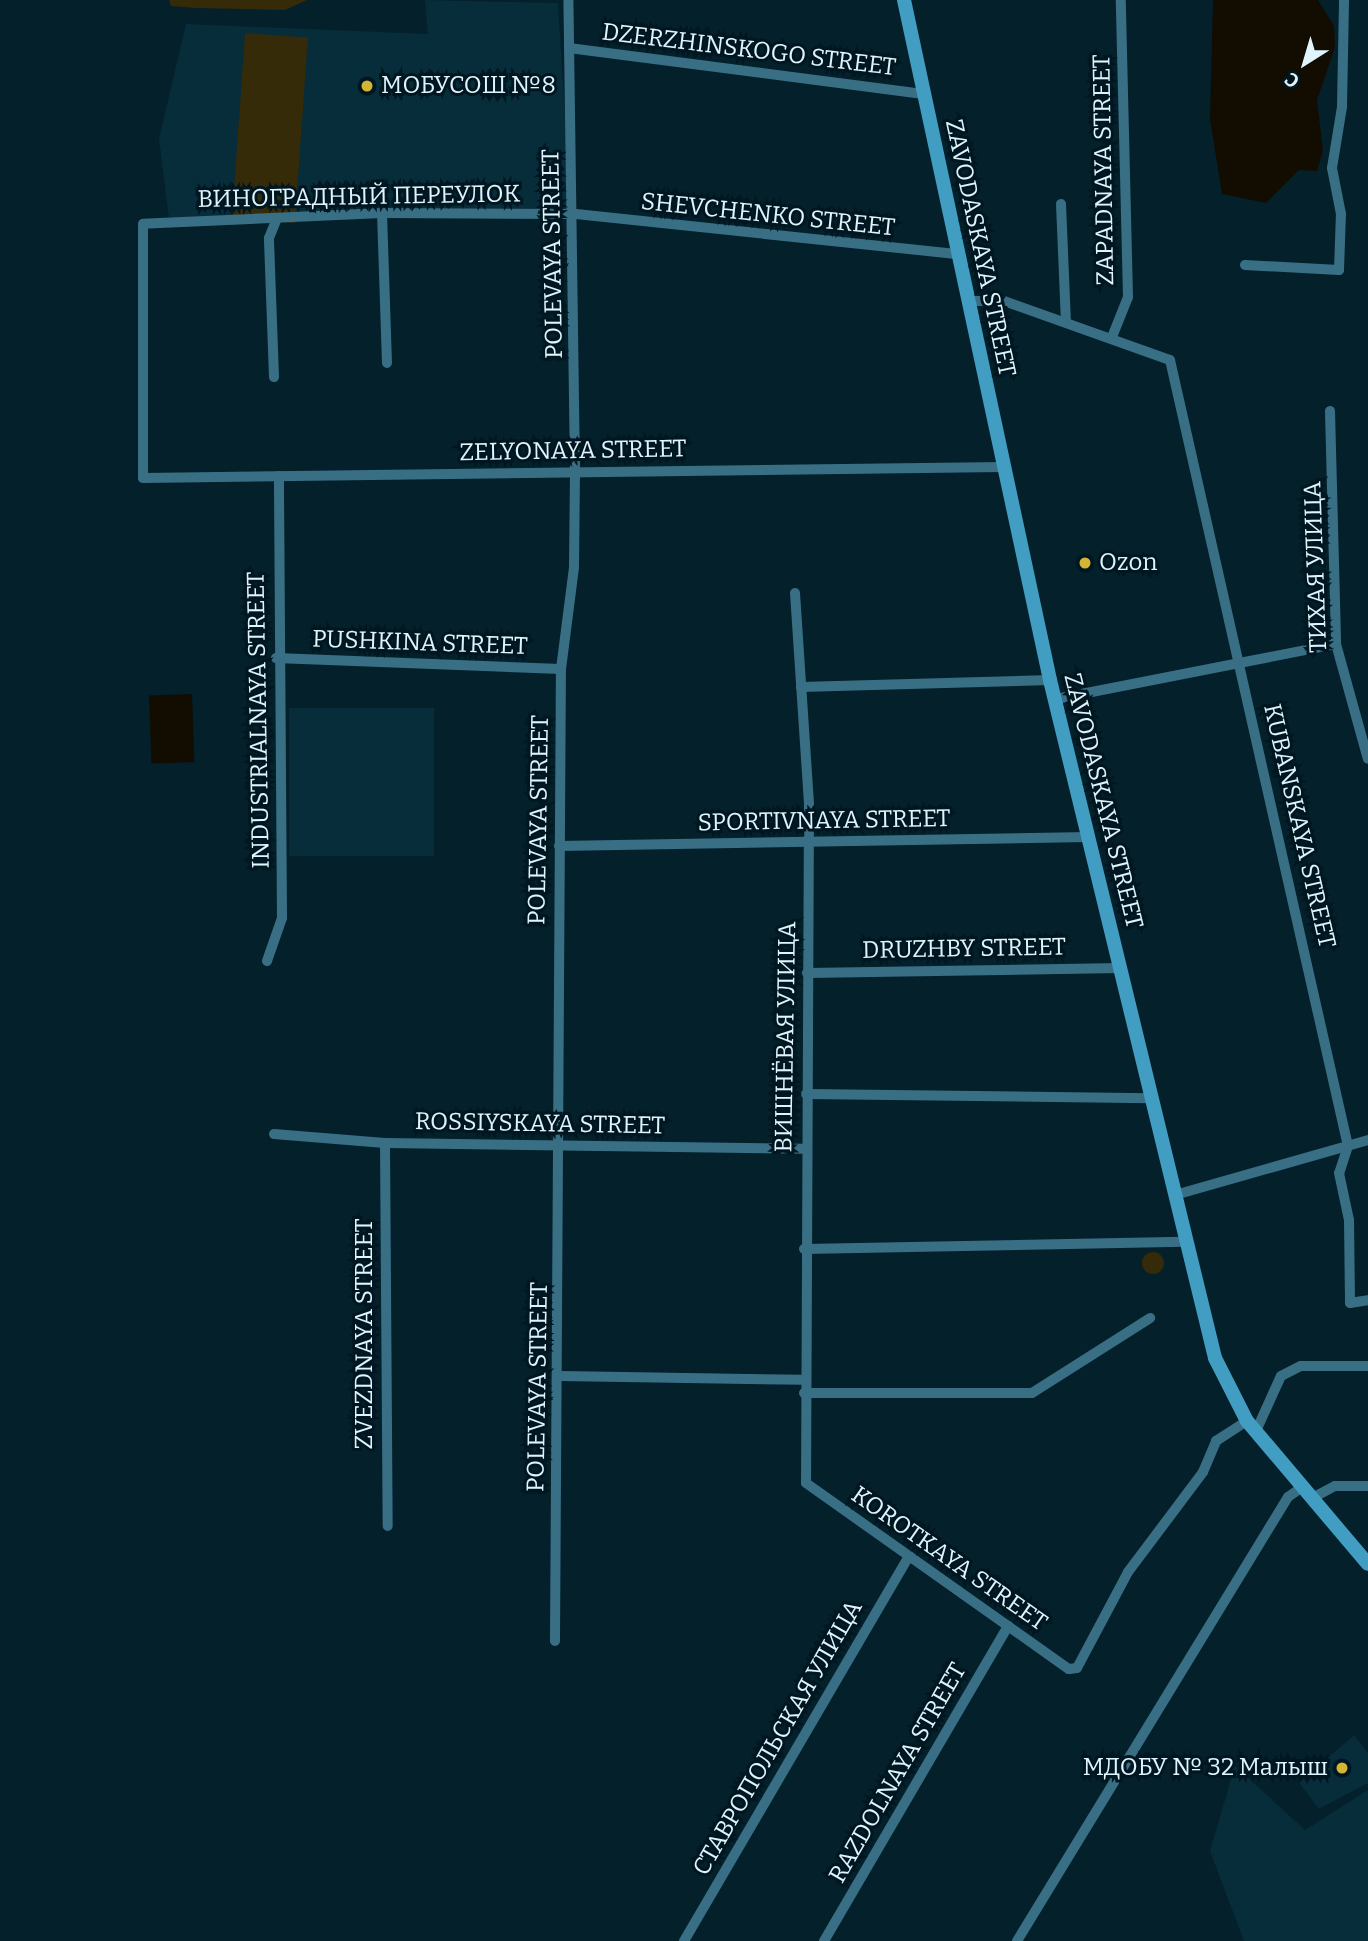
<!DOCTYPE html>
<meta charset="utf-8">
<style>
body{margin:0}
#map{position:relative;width:1368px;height:1941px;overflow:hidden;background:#04202b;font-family:Bitter,serif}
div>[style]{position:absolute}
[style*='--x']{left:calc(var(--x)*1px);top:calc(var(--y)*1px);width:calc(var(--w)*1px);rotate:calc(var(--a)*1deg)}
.built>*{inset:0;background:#072c3a;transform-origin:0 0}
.green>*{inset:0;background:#352b08;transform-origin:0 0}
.round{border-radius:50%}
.water>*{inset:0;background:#120d00;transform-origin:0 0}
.minor>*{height:10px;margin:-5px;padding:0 5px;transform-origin:5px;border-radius:5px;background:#396f85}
.secondary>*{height:14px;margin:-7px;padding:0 7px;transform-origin:7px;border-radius:7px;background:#419ec2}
.dots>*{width:19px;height:19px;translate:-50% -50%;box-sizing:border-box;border:4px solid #001721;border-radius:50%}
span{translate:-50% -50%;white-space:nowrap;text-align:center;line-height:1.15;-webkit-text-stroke:6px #001721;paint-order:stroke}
.street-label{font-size:24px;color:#e0f4fd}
.poi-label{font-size:24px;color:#e0f4fd}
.left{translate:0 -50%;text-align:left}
.right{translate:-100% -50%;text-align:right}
.north{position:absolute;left:1270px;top:28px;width:70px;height:70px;-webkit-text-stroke:5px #001721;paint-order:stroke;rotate:217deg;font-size:19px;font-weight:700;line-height:28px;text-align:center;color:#e0f4fd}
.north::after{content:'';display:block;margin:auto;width:24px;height:32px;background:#e0f4fd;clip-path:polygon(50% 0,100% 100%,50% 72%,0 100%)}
</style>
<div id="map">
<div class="built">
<div style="clip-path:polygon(425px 0,558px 3px,571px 214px,169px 219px,159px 139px,186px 24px,428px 34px)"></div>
<div style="left:434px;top:708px;width:148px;height:145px;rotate:90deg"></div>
<div style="clip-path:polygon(1354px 1735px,1368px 1753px,1368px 1783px,1319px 1809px,1299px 1783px)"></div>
<div style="clip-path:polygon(1235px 1766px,1305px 1830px,1368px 1790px,1368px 1941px,1244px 1941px,1210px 1851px)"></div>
</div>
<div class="green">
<div style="clip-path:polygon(169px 0,307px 0,285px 10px,196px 8px,171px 6px)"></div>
<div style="left:245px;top:33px;width:63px;height:186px;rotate:4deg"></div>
<div class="round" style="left:1142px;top:1252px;width:22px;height:22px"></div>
</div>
<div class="water">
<div style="clip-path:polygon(1213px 0,1318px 0,1334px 26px,1335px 47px,1317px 100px,1323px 151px,1317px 171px,1299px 170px,1266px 203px,1222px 194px,1210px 119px)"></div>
<div style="left:192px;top:694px;width:68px;height:43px;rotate:88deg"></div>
</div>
<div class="minor">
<div style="--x:569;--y:48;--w:357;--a:7.4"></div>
<div style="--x:1061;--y:204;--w:118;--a:87.6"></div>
<div style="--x:382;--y:213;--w:150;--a:88.1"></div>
<div style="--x:956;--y:254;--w:382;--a:-174"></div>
<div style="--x:576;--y:214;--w:194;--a:-179.7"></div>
<div style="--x:382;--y:213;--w:239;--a:177.4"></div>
<div style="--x:143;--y:224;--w:254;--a:90"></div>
<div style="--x:143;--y:478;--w:860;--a:-0.73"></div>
<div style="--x:1245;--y:265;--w:94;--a:3"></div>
<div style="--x:1339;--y:270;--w:56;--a:-88"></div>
<div style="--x:1341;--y:214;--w:47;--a:-101.1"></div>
<div style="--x:1332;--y:168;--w:62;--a:-80.7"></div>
<div style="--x:1342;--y:107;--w:107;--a:-88.9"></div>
<div style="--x:969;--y:301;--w:35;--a:0"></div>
<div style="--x:1004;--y:301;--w:176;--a:19.6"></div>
<div style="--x:1170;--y:360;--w:806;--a:77.24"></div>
<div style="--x:1348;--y:1146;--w:28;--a:108"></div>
<div style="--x:1339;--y:1173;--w:48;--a:78"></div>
<div style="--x:1349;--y:1220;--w:83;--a:89.3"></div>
<div style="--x:1350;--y:1303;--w:18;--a:-9"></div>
<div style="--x:1112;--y:337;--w:43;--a:-68.2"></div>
<div style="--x:1128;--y:297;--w:297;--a:-91.4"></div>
<div style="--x:274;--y:377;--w:139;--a:-92.1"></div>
<div style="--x:269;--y:238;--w:18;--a:-68"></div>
<div style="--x:1330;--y:411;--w:233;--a:88.5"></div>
<div style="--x:1336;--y:644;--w:119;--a:74.5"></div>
<div style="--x:795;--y:593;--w:212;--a:86.2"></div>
<div style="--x:809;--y:805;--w:678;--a:90.25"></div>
<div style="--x:806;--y:1483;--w:322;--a:35.3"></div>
<div style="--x:1069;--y:1669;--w:8;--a:-7"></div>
<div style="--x:1077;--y:1668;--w:109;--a:-62"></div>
<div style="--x:1128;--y:1572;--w:125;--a:-53.1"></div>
<div style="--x:1203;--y:1472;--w:34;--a:-67"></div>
<div style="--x:1216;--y:1441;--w:37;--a:-33"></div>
<div style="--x:276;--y:658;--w:285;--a:2.2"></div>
<div style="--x:801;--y:687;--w:249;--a:-1.6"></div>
<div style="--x:1056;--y:699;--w:285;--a:-11.1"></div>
<div style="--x:559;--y:846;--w:530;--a:-0.97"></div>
<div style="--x:267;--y:961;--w:46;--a:-70.8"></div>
<div style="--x:282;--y:918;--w:442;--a:-90.4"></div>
<div style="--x:807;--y:973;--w:314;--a:-0.9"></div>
<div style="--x:806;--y:1094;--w:344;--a:0.7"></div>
<div style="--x:274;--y:1134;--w:111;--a:4.6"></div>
<div style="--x:385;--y:1143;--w:420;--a:0.8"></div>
<div style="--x:385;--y:1143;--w:383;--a:89.6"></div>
<div style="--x:1175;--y:1195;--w:201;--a:-15.9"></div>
<div style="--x:804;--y:1249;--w:380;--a:-1.1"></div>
<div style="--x:560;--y:1376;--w:243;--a:0.9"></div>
<div style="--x:804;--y:1393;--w:228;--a:0"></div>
<div style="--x:1032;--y:1393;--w:140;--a:-32.4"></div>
<div style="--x:1256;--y:1431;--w:60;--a:-65.6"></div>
<div style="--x:1281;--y:1376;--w:22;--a:-27"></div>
<div style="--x:1301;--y:1366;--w:67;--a:0"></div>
<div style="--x:1316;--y:1496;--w:21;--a:-28"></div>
<div style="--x:1335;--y:1486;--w:33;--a:0"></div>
<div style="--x:555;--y:1641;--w:972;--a:-89.65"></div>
<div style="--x:561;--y:669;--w:103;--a:-82.7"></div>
<div style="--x:574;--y:567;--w:95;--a:-89.4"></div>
<div style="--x:575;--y:472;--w:472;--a:-90.8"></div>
<div style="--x:684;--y:1941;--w:446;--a:-59.7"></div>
<div style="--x:824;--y:1941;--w:365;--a:-59.7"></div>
<div style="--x:1017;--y:1941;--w:520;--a:-58.6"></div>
<div style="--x:1288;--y:1497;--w:19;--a:-35"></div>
</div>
<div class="secondary">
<div style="--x:904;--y:0;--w:695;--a:77.88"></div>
<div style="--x:1050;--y:680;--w:698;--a:76.32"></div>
<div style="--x:1215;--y:1358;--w:71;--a:63.1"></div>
<div style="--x:1247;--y:1421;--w:187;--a:49.8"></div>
</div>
<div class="dots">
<div style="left:367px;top:86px;background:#d6b534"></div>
<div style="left:1085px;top:563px;background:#d6b534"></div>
<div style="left:1342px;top:1768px;background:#d6b534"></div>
</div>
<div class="street-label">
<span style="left:749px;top:50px;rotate:7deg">DZERZHINSKOGO STREET</span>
<span style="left:1104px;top:170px;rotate:-91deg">ZAPADNAYA STREET</span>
<span style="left:359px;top:197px;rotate:-1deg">ВИНОГРАДНЫЙ ПЕРЕУЛОК</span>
<span style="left:768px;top:215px;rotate:6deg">SHEVCHENKO STREET</span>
<span style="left:980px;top:248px;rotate:78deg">ZAVODASKAYA STREET</span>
<span style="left:553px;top:254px;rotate:-91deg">POLEVAYA STREET</span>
<span style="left:573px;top:451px;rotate:-1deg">ZELYONAYA STREET</span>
<span style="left:1316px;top:567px;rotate:-92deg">ТИХАЯ УЛИЦА</span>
<span style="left:420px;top:643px;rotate:2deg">PUSHKINA STREET</span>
<span style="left:259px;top:720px;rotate:-91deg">INDUSTRIALNAYA STREET</span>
<span style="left:1103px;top:801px;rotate:76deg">ZAVODASKAYA STREET</span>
<span style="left:539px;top:820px;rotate:-89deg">POLEVAYA STREET</span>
<span style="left:824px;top:821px;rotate:-1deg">SPORTIVNAYA STREET</span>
<span style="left:1299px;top:826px;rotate:77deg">KUBANSKAYA STREET</span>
<span style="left:964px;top:949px;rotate:-1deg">DRUZHBY STREET</span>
<span style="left:786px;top:1037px;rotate:-89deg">ВИШНЁВАЯ УЛИЦА</span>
<span style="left:540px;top:1124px;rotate:1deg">ROSSIYSKAYA STREET</span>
<span style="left:365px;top:1334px;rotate:-90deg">ZVEZDNAYA STREET</span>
<span style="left:538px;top:1387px;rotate:-89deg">POLEVAYA STREET</span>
<span style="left:949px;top:1559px;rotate:35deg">KOROTKAYA STREET</span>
<span style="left:778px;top:1738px;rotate:-60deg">СТАВРОПОЛЬСКАЯ УЛИЦА</span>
<span style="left:898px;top:1773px;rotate:-60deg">RAZDOLNAYA STREET</span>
</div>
<div class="poi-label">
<span class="left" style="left:381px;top:86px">МОБУСОШ №8</span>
<span class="left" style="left:1099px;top:563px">Ozon</span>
<span class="right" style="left:1328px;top:1768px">МДОБУ № 32 Малыш</span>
</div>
<div class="north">С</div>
</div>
